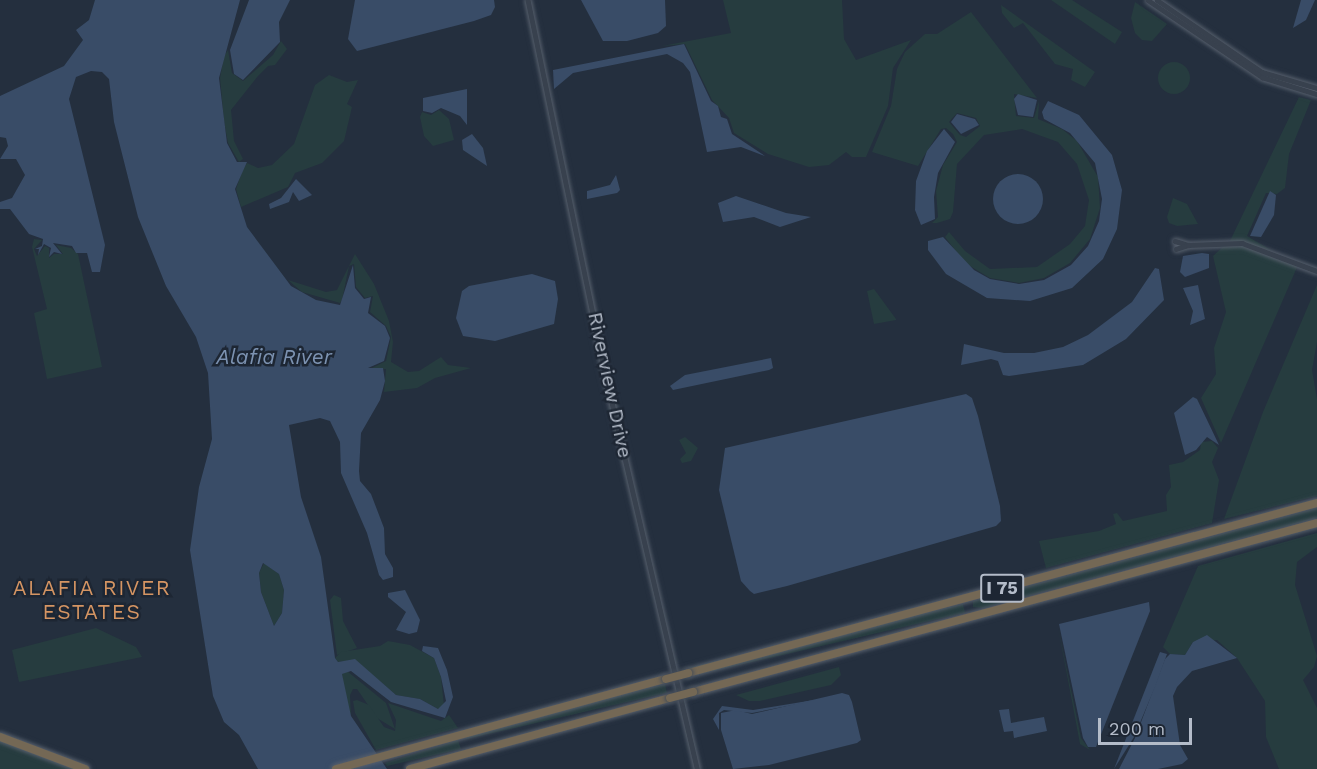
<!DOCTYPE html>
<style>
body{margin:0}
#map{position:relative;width:1317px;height:769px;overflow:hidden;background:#242f3e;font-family:"Work Sans",sans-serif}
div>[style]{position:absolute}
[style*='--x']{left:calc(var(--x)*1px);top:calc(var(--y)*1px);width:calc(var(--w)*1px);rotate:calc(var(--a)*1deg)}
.green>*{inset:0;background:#263c3f;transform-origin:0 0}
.round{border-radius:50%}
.water>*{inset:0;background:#394c67}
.roads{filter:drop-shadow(0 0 2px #565f6c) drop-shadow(0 0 2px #565f6c)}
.minor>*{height:4.5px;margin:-2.25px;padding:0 2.25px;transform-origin:2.25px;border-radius:2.25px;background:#38414e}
.highway>*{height:8px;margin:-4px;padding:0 4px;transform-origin:4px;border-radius:4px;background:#746855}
.bridges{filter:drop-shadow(0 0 2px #434c59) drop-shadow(0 0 2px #434c59)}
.highway-bridge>*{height:8px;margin:-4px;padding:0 4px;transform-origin:4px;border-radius:4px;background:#746855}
span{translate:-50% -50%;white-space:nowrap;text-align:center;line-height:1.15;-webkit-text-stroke:5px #1d2633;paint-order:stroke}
.shield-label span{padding:2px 4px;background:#1d2633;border:2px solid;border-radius:4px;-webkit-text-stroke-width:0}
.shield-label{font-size:18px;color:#b4bcc9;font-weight:700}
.street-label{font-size:20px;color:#b4bcc9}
.water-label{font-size:21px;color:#7c92b1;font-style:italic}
.neighbourhood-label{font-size:21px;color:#d59563;letter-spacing:1.5px}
.scale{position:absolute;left:1098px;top:718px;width:94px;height:27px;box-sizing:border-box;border:3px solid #b4bcc9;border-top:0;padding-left:8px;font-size:18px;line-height:21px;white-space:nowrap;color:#b4bcc9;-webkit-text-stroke:4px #1d2633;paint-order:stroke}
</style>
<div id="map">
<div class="green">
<div style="clip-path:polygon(723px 0,842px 0,844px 39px,856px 60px,911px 40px,893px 68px,888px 106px,866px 157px,852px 157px,846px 152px,829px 165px,809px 167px,768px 154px,734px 133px,729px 118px,712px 100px,685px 44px,662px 46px,731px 33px)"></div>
<div style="clip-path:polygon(1051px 0,1072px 0,1122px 32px,1115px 44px)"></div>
<div style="clip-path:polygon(1135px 2px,1167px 24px,1152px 41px,1142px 40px,1135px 33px,1131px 18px)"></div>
<div style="clip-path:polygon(1001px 5px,1095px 72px,1085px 87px,1071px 80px,1073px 69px,1055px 64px,1023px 23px,1014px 28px,1002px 13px)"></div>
<div style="clip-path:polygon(evenodd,971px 12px,1037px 98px,1014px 94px,1016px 116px,1034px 118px,1039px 101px,1038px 119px,1062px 129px,1077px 141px,1098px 177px,1100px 208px,1090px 239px,1070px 263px,1044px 278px,1019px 283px,990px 278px,965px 263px,945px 237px,949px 232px,965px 251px,990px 269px,1037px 267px,1070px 244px,1085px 226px,1089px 200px,1077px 164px,1058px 142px,1022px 129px,984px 135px,957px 164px,953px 212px,950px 219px,937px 223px,932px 223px,938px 217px,936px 191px,943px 165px,957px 142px,953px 134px,946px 128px,941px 129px,918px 166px,872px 152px,891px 106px,897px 69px,905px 52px,925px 34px,937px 34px,971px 12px,957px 113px,976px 118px,980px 126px,966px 137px,960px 135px,949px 122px,957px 113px)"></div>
<div style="clip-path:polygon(281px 41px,287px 49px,275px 65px,268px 66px,258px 76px,231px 110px,234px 141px,243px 159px,239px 162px,228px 143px,224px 121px,220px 78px,224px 56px,228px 50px,232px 73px,243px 81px,273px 55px)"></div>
<div class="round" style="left:1158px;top:62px;width:32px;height:32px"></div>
<div style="clip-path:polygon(329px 75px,347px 82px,358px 80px,347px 104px,352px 107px,344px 141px,322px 163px,295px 173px,288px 187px,241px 207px,236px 189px,243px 169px,247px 163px,258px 168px,272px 165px,294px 144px,315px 85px)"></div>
<div style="clip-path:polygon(1299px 97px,1311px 100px,1289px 154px,1285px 188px,1277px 194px,1266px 193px,1247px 236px,1271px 250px,1230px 241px)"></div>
<div style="clip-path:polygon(439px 110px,449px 119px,454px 140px,433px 146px,424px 136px,420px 117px,422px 112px,431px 115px)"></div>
<div style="clip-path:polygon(1173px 198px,1187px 204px,1198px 224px,1177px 226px,1169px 223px,1167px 217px)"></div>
<div style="clip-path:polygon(34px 239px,42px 240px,34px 249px,37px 256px,45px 246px,49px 248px,49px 258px,54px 254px,63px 254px,56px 245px,71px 248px,78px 254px,102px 367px,47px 379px,34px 313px,47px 309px,32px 247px)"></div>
<div style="clip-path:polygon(1226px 244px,1242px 245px,1298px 265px,1221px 443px,1201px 398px,1216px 374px,1214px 348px,1226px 312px,1213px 256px)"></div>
<div style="clip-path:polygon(355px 254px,374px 284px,389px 321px,393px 342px,391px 362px,408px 372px,419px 371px,441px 357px,448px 365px,471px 368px,435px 378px,417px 388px,384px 392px,386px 369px,370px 369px,386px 361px,391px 337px,386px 326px,370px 312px,373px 296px,365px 298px,356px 287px,354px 264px,349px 266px,342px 300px,340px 303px,302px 292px,288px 280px,326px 292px,337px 290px)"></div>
<div style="clip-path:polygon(1317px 285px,1317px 342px,1312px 370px,1317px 399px,1317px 496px,1224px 519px,1263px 412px)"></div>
<div style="clip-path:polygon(874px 289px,896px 319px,896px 320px,874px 324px,867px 291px)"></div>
<div style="clip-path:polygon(685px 437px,698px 448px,691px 461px,682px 463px,680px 459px,686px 453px,679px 440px)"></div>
<div style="clip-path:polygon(1212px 441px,1218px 448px,1212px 462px,1219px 480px,1212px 523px,1046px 568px,1039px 541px,1099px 531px,1116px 524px,1113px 514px,1117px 513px,1123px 521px,1167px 511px,1166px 495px,1171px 487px,1169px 465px,1183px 462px,1200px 450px,1201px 442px)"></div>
<div style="clip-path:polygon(1317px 508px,1317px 518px,983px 608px,973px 607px,973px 601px)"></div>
<div style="clip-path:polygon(1317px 533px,1317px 547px,1297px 562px,1295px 585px,1317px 656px,1314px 667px,1303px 680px,1317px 708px,1317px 769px,1279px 769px,1266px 737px,1265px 701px,1237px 658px,1217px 640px,1193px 642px,1185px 655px,1170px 654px,1163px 647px,1198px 566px)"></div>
<div style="clip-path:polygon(264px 563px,279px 574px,284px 590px,282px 613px,274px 626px,261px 592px,259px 573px)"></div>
<div style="clip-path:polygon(334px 595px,341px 598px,343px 621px,357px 648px,337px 655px,330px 600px)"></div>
<div style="left:963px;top:604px;width:9px;height:282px;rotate:77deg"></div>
<div style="clip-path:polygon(1058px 627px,1081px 738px,1090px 750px,1080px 744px)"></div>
<div style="clip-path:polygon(96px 628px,136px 647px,142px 657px,19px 682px,12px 650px)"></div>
<div style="clip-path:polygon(388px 641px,410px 645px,434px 658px,441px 677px,444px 706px,438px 709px,420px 699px,396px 695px,355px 660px,338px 662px,335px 658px,341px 652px,380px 646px)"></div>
<div style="clip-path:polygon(839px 667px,841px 675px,831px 685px,760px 701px,749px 701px,736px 695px)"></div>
<div style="clip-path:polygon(347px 671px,386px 703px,395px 729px,377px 718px,357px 689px,353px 689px,350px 695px,351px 716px,343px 691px,342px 674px)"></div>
<div style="left:665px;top:684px;width:9px;height:206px;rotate:77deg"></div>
<div style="clip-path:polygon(357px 700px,369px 705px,384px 727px,395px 731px,396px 720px,388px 703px,441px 721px,449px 715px,458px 728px,376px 750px,355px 713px,353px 701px)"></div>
<div style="clip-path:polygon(458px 740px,461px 749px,387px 766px,385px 763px)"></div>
<div style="clip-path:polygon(0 741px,76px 769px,0 769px)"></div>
</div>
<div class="water">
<div style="clip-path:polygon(evenodd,95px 0,240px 0,219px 78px,227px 143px,237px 162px,247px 162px,235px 189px,247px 227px,291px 286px,316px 300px,340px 305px,353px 265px,355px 288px,364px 299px,371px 297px,368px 313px,385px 326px,390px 338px,384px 361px,368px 368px,383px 368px,385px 381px,380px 400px,361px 433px,359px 471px,360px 481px,371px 494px,384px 528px,385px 554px,393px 568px,393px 577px,383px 580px,379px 575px,367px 533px,341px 473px,340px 442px,330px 421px,320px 418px,289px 425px,301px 497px,321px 557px,335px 658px,338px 662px,355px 659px,396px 695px,420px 699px,438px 709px,446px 701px,441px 677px,434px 658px,422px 651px,423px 646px,438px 648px,447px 670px,453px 697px,445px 718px,391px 702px,351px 671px,342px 674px,351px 716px,387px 769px,258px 769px,239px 735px,224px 722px,213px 696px,190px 550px,199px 487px,212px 439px,208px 373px,196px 337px,166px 286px,138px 217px,114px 122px,109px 79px,102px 72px,91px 71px,76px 77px,69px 99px,105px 245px,100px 272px,92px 272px,87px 253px,76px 253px,72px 246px,53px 243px,62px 254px,54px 252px,49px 257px,51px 248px,44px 244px,38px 255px,39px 249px,35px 249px,42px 246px,43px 239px,29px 234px,10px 209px,0 209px,0 202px,12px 198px,25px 175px,16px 159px,0 159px,8px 146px,6px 138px,0 137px,0 96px,64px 66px,83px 40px,76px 30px,89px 20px,95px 0,263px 563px,279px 574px,284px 590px,282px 613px,274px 626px,261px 592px,259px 573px,263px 563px)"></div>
<div style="clip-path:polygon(249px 0,290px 0,279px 22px,280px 42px,243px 80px,234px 74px,230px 50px)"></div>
<div style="clip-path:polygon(355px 0,494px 0,495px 7px,491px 15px,474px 21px,357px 51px,348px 39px)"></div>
<div style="clip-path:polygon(581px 0,665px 0,666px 26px,658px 33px,627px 41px,603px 41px)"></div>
<div style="clip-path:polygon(1301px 0,1315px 0,1306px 20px,1293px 28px)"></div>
<div style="clip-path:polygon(684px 44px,711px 101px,718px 106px,721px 117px,727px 119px,732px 134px,765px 156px,741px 147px,707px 152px,690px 72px,683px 63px,667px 54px,573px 73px,554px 89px,553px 70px)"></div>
<div style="clip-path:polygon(467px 89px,467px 125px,460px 116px,441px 108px,432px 113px,423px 111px,423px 98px)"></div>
<div style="clip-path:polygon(1018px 94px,1037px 100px,1033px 117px,1018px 115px,1014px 99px)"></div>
<div style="clip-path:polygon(1048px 101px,1079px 115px,1112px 155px,1122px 190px,1117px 229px,1103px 259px,1072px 288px,1030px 301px,987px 298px,946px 274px,928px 250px,928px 241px,943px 237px,974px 270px,990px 279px,1019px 284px,1044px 280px,1071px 265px,1088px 246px,1099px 221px,1102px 199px,1095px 163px,1070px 133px,1044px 119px,1042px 112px)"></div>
<div style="clip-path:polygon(957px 114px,975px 119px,979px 125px,961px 134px,951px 122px)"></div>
<div style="clip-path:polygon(944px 129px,955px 142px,938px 173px,934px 197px,935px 219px,921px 225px,915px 210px,916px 181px,927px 151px)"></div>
<div style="clip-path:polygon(472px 134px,483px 148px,487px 166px,463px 150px,462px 140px)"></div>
<div class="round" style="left:993px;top:174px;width:50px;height:50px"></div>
<div style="clip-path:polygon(616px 175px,620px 190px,617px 193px,587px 199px,587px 191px,610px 185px)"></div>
<div style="clip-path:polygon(296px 179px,312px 195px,299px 201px,293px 192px,289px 202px,270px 209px,269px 204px,281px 198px)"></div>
<div style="clip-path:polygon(1270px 191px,1276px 195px,1274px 215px,1261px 237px,1250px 236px)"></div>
<div style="clip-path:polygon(736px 196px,786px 213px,811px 217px,780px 227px,754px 217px,723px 222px,718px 203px)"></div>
<div style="clip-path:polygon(1202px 253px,1209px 254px,1209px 268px,1185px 277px,1180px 272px,1183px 256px)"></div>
<div style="clip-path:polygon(1155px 268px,1159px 269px,1164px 300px,1126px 339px,1083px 365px,1009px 376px,1003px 375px,998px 361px,991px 359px,961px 365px,964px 344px,1004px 353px,1034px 353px,1063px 347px,1088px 335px,1132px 302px)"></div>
<div style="clip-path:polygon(532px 274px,555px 281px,558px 299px,554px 324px,495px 341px,463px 336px,456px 318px,462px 291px,469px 286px)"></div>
<div style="clip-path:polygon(1198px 285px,1205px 319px,1190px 325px,1193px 311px,1183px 288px)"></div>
<div style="clip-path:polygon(771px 358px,773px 368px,769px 370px,673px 390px,670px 386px,685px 375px)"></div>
<div style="clip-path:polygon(966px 394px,972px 398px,978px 416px,1000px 506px,1001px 521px,996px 526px,787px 586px,754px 594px,750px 591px,741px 581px,719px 490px,725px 448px)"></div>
<div style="clip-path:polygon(1193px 397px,1197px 399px,1219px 445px,1207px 437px,1196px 450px,1185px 455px,1174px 413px)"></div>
<div style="clip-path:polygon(405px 590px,420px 620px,417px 632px,409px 634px,396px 630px,406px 612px,388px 597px,388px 593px)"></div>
<div style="clip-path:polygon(1149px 602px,1150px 611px,1096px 747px,1088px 747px,1083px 738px,1059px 624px)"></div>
<div style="clip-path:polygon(1207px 635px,1237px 658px,1192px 671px,1177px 687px,1173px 696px,1180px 745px,1188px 759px,1182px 764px,1158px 769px,1119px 769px,1135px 738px,1165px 659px,1170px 654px,1185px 655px,1193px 642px)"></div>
<div style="clip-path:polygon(1160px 652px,1167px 654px,1155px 687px,1134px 737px,1114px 769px)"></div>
<div style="clip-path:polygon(842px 693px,849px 695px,852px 702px,861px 740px,857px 743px,769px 765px,733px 769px,721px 730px,721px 713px,736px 710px,752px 714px)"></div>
<div style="clip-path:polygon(814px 700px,808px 702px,752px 713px,724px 710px,719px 713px,719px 730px,713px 719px,722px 706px,753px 710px)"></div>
<div style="clip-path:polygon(1009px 709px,1011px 723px,1044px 717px,1047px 731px,1014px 738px,1013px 731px,1004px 732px,999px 710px)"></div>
</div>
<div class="roads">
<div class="minor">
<div style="--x:528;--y:0;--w:376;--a:78.3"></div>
<div style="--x:604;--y:368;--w:412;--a:76.9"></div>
<div style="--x:1148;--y:0;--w:138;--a:34"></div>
<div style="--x:1262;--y:77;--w:58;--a:17.2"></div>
<div style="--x:1157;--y:0;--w:127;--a:34.4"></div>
<div style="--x:1262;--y:72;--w:57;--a:16.2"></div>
<div style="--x:1175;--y:241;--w:14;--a:17"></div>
<div style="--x:1176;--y:249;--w:13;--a:-18"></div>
<div style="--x:1188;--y:245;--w:54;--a:-2.1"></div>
<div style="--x:1242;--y:243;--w:80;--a:20.5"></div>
</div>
<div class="highway">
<div style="--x:688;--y:673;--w:652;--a:-15.12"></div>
<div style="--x:693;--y:692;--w:646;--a:-15.15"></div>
<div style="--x:0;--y:737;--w:91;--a:20.6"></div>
<div style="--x:336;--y:769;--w:342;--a:-15.3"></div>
<div style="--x:410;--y:769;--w:270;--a:-15.3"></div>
</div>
</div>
<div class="bridges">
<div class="highway-bridge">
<div style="--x:666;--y:679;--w:23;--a:-15"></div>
<div style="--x:670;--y:698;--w:24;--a:-15"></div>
</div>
</div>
<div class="shield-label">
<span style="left:1002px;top:588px">I 75</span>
</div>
<div class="street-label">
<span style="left:610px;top:385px;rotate:78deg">Riverview Drive</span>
</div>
<div class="water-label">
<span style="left:274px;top:357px">Alafia River</span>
</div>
<div class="neighbourhood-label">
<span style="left:92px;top:600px">ALAFIA RIVER<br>ESTATES</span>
</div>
<div class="scale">200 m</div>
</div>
